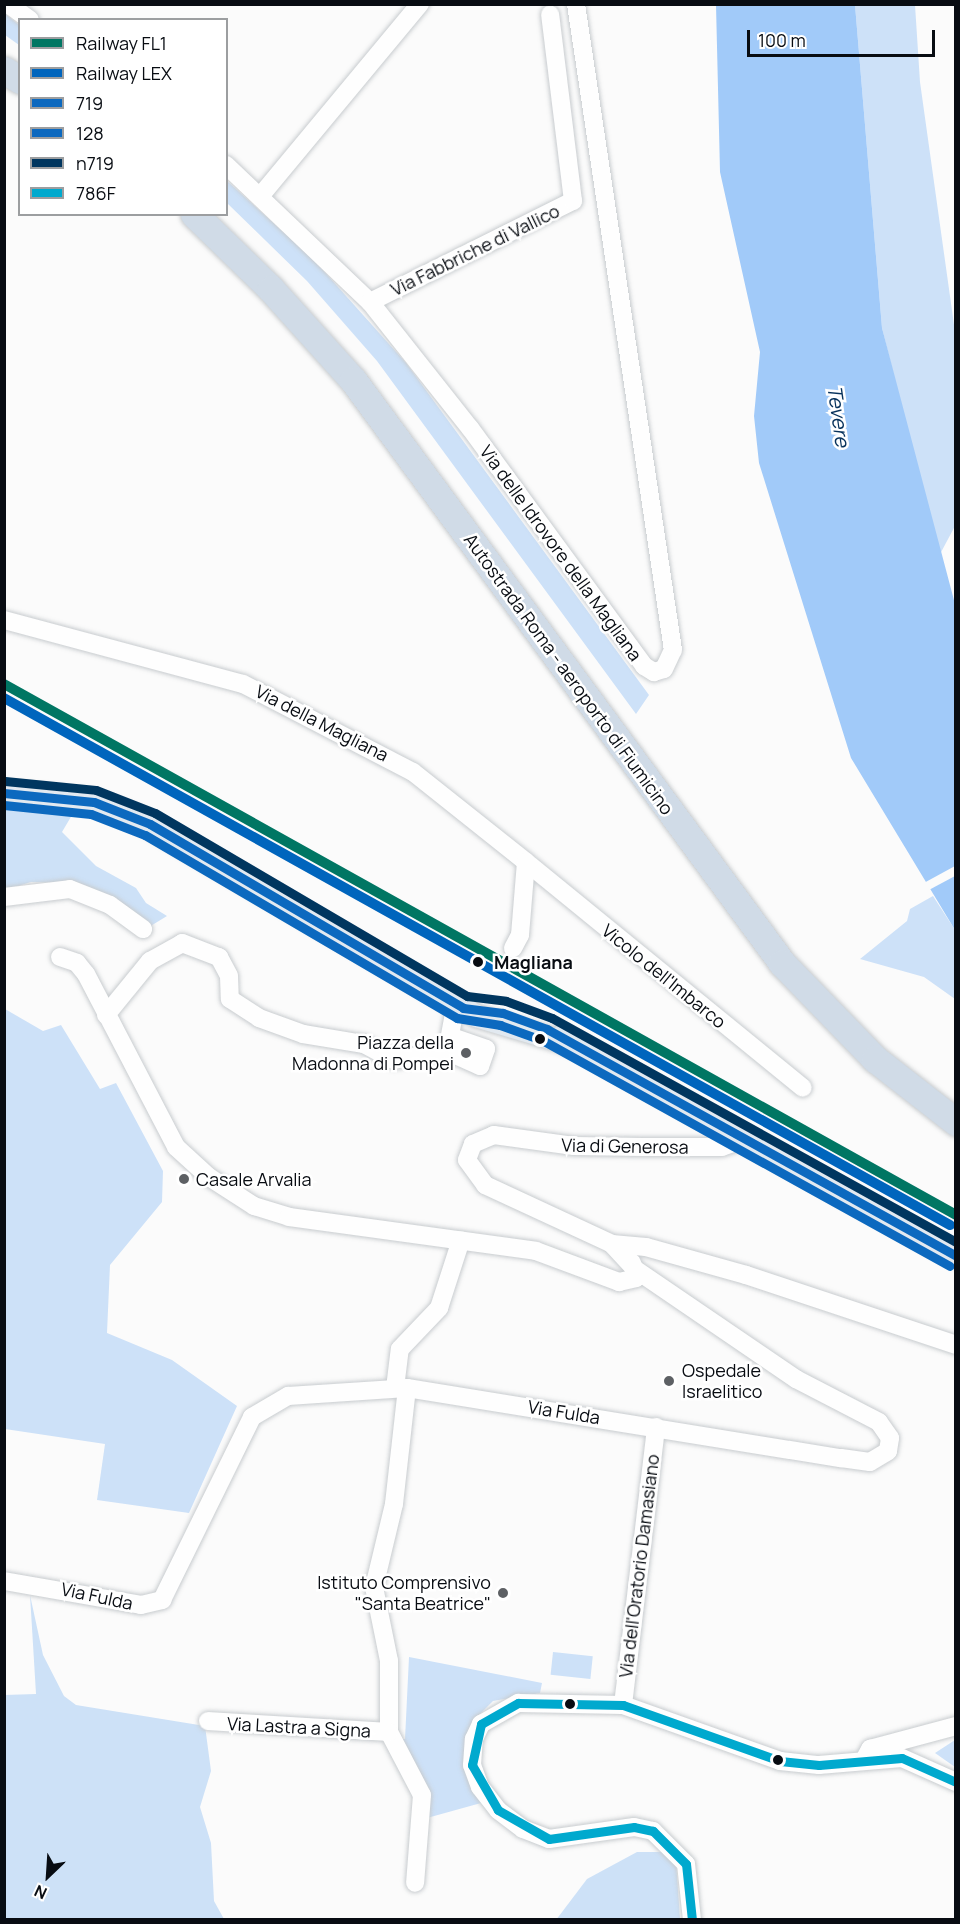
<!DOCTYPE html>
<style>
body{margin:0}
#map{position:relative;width:960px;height:1924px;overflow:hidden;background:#fbfbfb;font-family:Manrope,sans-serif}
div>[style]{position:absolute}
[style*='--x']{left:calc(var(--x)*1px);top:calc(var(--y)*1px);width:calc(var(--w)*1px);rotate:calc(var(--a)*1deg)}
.green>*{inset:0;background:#cde1f8;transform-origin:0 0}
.forest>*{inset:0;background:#cde1f7}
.water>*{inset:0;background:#a1caf9}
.pier>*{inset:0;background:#fbfbfb}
.roads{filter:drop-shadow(0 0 2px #c8cccf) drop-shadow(0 0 2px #c8cccf)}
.minor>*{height:18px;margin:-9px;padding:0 9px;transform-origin:9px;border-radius:9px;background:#fefefe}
.major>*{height:22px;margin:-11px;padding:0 11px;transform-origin:11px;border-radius:11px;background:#e2e9f0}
.highway>*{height:27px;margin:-13.5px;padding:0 13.5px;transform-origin:13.5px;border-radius:13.5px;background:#d0dbe7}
.bus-1>*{height:9px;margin:-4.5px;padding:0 4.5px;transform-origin:4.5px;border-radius:4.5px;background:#0c69bf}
.bus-2>*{height:9px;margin:-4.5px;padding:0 4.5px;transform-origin:4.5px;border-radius:4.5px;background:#0c69bf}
.bus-3>*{height:9px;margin:-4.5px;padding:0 4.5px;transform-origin:4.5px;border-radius:4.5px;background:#00365f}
.bus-4>*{height:9px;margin:-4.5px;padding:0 4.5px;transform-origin:4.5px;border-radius:4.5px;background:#00a9ce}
.rail-1>*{height:10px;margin:-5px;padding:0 5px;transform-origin:5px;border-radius:5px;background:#007663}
.rail-2>*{height:10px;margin:-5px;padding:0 5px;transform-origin:5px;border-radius:5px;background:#0065bd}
.dots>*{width:16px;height:16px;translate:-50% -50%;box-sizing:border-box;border:3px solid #fff;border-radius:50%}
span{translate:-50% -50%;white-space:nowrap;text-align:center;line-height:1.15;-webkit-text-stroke:5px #fff;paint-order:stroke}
.street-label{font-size:18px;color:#080c12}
.stop-label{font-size:18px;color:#080c12;font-weight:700}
.left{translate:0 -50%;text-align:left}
.poi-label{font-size:18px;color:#080c12}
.right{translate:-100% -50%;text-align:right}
.water-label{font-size:20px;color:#07325c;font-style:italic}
.frame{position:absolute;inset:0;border:6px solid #080c12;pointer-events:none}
.legend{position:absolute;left:18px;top:18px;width:210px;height:198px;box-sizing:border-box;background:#fff;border:2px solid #9c9ea0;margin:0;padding:8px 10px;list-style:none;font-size:18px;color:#080c12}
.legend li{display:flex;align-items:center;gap:12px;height:30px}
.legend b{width:30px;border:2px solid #9c9ea0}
.north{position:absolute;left:18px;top:1846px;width:60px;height:60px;-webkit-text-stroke:4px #fff;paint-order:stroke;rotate:205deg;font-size:16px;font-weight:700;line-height:24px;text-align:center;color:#080c12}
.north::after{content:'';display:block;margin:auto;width:21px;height:27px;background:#080c12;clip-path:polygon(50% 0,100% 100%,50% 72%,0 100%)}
.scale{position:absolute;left:747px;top:30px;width:188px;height:27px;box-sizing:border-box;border:3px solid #080c12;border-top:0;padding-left:8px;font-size:18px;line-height:21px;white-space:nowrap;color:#080c12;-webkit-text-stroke:4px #fff;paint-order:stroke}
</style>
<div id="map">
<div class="green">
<div style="clip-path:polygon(855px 5px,915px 5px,920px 82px,956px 339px,955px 526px,939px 556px,882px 328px)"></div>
<div style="clip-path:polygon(4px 13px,19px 25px,19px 45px,5px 35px)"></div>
<div style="clip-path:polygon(226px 180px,313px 259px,406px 363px,649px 695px,636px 714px,377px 361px,307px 281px,227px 203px)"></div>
<div style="clip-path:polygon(933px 896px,955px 930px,955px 999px,924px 977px,860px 959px,907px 921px,910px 909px)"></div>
<div style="clip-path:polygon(5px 1009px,43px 1031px,61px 1025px,100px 1089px,116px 1083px,163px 1171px,162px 1202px,110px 1265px,107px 1333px,172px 1360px,237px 1406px,189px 1513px,97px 1500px,105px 1444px,5px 1429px)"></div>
<div style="left:553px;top:1652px;width:40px;height:23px;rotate:6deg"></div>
<div style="clip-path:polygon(409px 1657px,542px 1683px,540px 1693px,493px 1701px,474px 1720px,481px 1803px,427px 1818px,400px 1739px,405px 1739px)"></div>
<div style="clip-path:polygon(955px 1740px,955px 1767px,935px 1753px)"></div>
</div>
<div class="forest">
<div style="clip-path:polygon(4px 801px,78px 805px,62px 832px,96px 866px,136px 888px,146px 903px,167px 916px,149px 927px,73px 883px,31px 882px,5px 890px)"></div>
<div style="clip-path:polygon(30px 1595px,43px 1655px,64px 1696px,76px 1705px,205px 1726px,211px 1771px,200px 1807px,211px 1843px,214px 1901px,224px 1919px,5px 1919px,4px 1695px,36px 1694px)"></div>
<div style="clip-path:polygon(637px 1852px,665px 1852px,676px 1862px,680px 1919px,556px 1920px,587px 1879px)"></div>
</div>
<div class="water">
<div style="clip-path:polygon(716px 5px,855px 5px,882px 328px,955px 604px,955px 930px,851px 758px,759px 463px,754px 416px,760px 352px,720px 172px)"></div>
</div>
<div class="pier">
<div style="clip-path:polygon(955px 866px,955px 876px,927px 891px,922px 884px)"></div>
</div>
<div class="roads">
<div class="minor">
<div style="--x:8;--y:4;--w:27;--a:36"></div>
<div style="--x:226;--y:165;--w:199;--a:43.6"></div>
<div style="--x:370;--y:302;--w:161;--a:51.6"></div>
<div style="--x:470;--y:428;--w:295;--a:53.8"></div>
<div style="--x:644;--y:666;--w:12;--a:31"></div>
<div style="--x:654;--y:672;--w:10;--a:-17"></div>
<div style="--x:664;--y:669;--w:21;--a:-65"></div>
<div style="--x:673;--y:650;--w:653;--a:-98.54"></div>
<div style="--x:262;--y:194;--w:247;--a:-50.3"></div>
<div style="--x:370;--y:302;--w:227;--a:-26.5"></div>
<div style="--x:573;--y:201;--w:188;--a:-97"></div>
<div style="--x:4;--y:620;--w:247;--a:15"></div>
<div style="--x:243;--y:684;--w:191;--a:27.4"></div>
<div style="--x:413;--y:772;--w:144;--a:38.5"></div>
<div style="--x:526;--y:862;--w:73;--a:94.7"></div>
<div style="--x:520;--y:935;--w:15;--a:118"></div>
<div style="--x:526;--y:862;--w:357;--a:39.2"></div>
<div style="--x:4;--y:897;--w:66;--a:-6.9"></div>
<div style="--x:70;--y:889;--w:43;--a:21.8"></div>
<div style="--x:110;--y:905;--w:41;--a:36"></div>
<div style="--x:60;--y:957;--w:18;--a:19"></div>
<div style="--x:77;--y:963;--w:14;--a:51"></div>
<div style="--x:86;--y:974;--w:195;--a:62.5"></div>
<div style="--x:176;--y:1147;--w:45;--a:42.3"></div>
<div style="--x:209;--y:1177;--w:54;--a:32.8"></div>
<div style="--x:254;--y:1206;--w:37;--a:17"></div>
<div style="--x:289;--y:1217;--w:249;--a:7.8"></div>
<div style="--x:536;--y:1251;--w:89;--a:20.5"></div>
<div style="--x:619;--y:1282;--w:17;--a:-13"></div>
<div style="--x:636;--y:1278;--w:16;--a:-105"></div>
<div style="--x:106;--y:1015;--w:70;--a:-50.8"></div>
<div style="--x:150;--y:961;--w:37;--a:-29"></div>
<div style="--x:182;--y:943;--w:40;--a:21"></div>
<div style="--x:219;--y:957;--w:21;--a:62"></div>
<div style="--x:229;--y:976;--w:23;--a:88"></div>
<div style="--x:230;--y:999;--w:35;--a:33"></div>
<div style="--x:259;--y:1018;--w:47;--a:20"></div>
<div style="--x:303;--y:1034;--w:62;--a:9.3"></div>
<div style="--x:364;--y:1044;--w:34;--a:28"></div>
<div style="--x:394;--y:1060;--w:54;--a:-9.6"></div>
<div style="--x:452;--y:1037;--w:36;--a:19"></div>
<div style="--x:486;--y:1049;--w:18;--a:109"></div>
<div style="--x:480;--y:1066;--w:36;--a:-156"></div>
<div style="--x:447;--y:1051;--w:49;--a:-79.4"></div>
<div style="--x:745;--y:1139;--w:24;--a:161"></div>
<div style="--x:722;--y:1147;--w:79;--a:180"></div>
<div style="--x:643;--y:1147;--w:69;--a:-179.2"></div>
<div style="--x:574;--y:1146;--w:81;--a:-172.2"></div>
<div style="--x:494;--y:1135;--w:23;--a:157"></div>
<div style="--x:473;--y:1144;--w:17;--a:111"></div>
<div style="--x:467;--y:1160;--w:31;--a:54"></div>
<div style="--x:485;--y:1185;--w:140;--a:24.9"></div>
<div style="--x:612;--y:1244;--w:34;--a:5"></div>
<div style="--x:646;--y:1247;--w:104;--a:15.6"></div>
<div style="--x:746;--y:1275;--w:221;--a:18.4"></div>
<div style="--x:395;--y:1388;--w:39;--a:-83"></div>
<div style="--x:400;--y:1349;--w:57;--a:-46.4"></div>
<div style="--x:439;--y:1308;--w:71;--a:-72.1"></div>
<div style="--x:407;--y:1388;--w:117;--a:96.4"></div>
<div style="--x:394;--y:1504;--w:85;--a:103.5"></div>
<div style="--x:374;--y:1587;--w:76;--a:78.5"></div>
<div style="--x:389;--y:1661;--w:71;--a:90"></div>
<div style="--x:389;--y:1732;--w:71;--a:62.4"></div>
<div style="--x:422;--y:1795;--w:88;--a:94.5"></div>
<div style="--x:4;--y:1581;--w:139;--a:9.9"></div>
<div style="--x:141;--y:1605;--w:22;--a:-13"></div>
<div style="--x:162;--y:1600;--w:204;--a:-63.8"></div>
<div style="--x:252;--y:1417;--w:42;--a:-30.3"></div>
<div style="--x:288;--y:1396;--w:119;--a:-3.8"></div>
<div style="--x:407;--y:1388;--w:440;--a:9.2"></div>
<div style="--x:841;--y:1458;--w:29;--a:8"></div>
<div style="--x:870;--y:1462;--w:21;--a:-31"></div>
<div style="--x:888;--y:1451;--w:13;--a:-81"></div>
<div style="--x:890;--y:1438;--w:19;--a:-125"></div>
<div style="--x:879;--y:1422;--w:93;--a:-152.6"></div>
<div style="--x:796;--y:1379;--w:195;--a:-145.7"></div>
<div style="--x:635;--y:1269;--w:34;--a:-133"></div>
<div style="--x:623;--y:1705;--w:280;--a:-83.2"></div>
<div style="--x:208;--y:1721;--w:181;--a:3.5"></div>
<div style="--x:864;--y:1760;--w:13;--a:-61"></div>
<div style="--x:870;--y:1749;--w:89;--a:-15"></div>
<div style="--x:692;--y:1920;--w:56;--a:-96.1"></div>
<div style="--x:686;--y:1864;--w:47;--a:-135"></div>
<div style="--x:653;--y:1831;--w:19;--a:-168"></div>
<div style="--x:634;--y:1827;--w:86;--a:172"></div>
<div style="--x:549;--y:1839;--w:28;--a:-159"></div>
<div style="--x:523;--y:1829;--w:31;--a:-143"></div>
<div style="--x:498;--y:1810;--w:29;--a:-128"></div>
<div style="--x:480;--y:1787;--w:23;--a:-110"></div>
<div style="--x:472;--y:1765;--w:26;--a:-86"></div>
<div style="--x:474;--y:1739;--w:17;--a:-65"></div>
<div style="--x:481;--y:1724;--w:43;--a:-29.6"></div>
<div style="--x:518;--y:1703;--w:105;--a:1.1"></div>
<div style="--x:623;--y:1705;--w:167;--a:19.6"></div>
<div style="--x:780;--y:1761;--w:39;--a:6"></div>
<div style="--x:819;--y:1765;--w:83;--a:-4.8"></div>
<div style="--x:902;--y:1758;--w:59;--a:24"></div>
</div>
<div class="major">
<div style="--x:4;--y:793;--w:90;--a:5.7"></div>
<div style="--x:94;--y:802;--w:47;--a:21.1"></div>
<div style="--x:138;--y:819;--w:391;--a:30.2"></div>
<div style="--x:476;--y:1016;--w:101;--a:16.6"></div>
<div style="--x:561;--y:1037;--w:452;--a:29"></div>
</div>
<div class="highway">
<div style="--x:4;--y:70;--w:19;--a:32"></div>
<div style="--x:194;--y:214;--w:107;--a:44.2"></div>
<div style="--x:271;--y:289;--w:122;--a:48"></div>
<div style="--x:353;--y:380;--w:724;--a:53.65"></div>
<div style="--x:782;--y:963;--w:134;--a:45.9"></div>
<div style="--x:875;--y:1059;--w:103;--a:37.9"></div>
</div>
</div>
<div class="bus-1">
<div style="--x:4;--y:793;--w:90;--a:5.7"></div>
<div style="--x:94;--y:802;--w:60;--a:21.4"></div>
<div style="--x:150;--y:824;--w:363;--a:30.4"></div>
<div style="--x:463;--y:1008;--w:40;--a:7.1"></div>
<div style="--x:503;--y:1013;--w:47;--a:20"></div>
<div style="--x:547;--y:1029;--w:468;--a:29"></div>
</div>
<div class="bus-2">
<div style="--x:4;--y:805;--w:87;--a:5.9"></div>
<div style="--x:91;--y:814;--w:58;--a:21.3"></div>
<div style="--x:145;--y:835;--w:362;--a:30.4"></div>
<div style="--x:457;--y:1018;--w:44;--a:9.2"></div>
<div style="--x:500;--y:1025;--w:45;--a:19.7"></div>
<div style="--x:542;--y:1040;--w:466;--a:29"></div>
</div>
<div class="bus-3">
<div style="--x:5;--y:781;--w:91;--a:5.6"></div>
<div style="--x:96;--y:790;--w:63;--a:21.3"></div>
<div style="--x:155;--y:813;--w:362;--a:30.4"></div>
<div style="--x:467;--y:996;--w:39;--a:7"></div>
<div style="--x:506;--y:1001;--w:49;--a:20.3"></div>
<div style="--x:552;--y:1018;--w:462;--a:29"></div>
</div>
<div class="bus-4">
<div style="--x:692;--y:1920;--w:56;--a:-96.1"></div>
<div style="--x:686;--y:1864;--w:47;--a:-135"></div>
<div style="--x:653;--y:1831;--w:19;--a:-168"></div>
<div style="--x:634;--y:1827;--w:86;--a:172"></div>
<div style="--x:549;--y:1839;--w:59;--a:-150.4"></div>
<div style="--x:498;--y:1810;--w:52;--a:-120"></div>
<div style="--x:472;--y:1765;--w:42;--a:-77.6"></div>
<div style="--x:481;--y:1724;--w:43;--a:-29.6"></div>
<div style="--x:518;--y:1703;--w:105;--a:1.1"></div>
<div style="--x:623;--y:1705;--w:167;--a:19.6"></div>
<div style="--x:780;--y:1761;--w:39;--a:6"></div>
<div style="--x:819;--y:1765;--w:83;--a:-4.8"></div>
<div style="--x:902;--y:1758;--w:59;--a:24"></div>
</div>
<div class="rail-1">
<div style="--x:4;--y:684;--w:1090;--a:29.15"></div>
</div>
<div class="rail-2">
<div style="--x:4;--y:698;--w:1083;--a:29.12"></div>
</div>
<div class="dots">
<div style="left:478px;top:962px;background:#080c12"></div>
<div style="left:540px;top:1039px;background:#080c12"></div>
<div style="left:466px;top:1053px;background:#5d6064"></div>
<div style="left:184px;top:1179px;background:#5d6064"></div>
<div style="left:669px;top:1381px;background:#5d6064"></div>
<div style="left:503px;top:1593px;background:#5d6064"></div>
<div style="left:570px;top:1704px;background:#080c12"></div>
<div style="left:778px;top:1760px;background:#080c12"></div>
</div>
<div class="street-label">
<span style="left:475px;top:250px;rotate:-26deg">Via Fabbriche di Vallico</span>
<span style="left:561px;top:553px;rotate:54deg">Via delle Idrovore della Magliana</span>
<span style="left:569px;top:674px;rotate:54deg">Autostrada Roma - aeroporto di Fiumicino</span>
<span style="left:322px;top:723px;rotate:27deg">Via della Magliana</span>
<span style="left:664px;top:976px;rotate:39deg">Vicolo dell'Imbarco</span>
<span style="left:625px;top:1146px;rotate:1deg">Via di Generosa</span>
<span style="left:564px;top:1412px;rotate:9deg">Via Fulda</span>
<span style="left:639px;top:1566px;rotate:-83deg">Via dell'Oratorio Damasiano</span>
<span style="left:97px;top:1596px;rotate:12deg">Via Fulda</span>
<span style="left:299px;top:1727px;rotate:3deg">Via Lastra a Signa</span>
</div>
<div class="stop-label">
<span class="left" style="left:494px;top:962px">Magliana</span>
</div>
<div class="poi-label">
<span class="right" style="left:454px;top:1053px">Piazza della<br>Madonna di Pompei</span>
<span class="left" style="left:196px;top:1179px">Casale Arvalia</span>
<span class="left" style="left:682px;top:1381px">Ospedale<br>Israelitico</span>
<span class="right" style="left:491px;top:1593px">Istituto Comprensivo<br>"Santa Beatrice"</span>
</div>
<div class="water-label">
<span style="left:839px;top:416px;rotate:82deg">Tevere</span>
</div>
<div class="frame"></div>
<ul class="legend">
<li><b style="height:8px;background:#007663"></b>Railway FL1</li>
<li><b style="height:8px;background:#0065bd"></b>Railway LEX</li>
<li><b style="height:8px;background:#0c69bf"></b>719</li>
<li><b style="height:8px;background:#0c69bf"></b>128</li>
<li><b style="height:8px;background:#00365f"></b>n719</li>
<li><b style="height:8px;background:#00a9ce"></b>786F</li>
</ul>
<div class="north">N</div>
<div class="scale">100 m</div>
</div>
